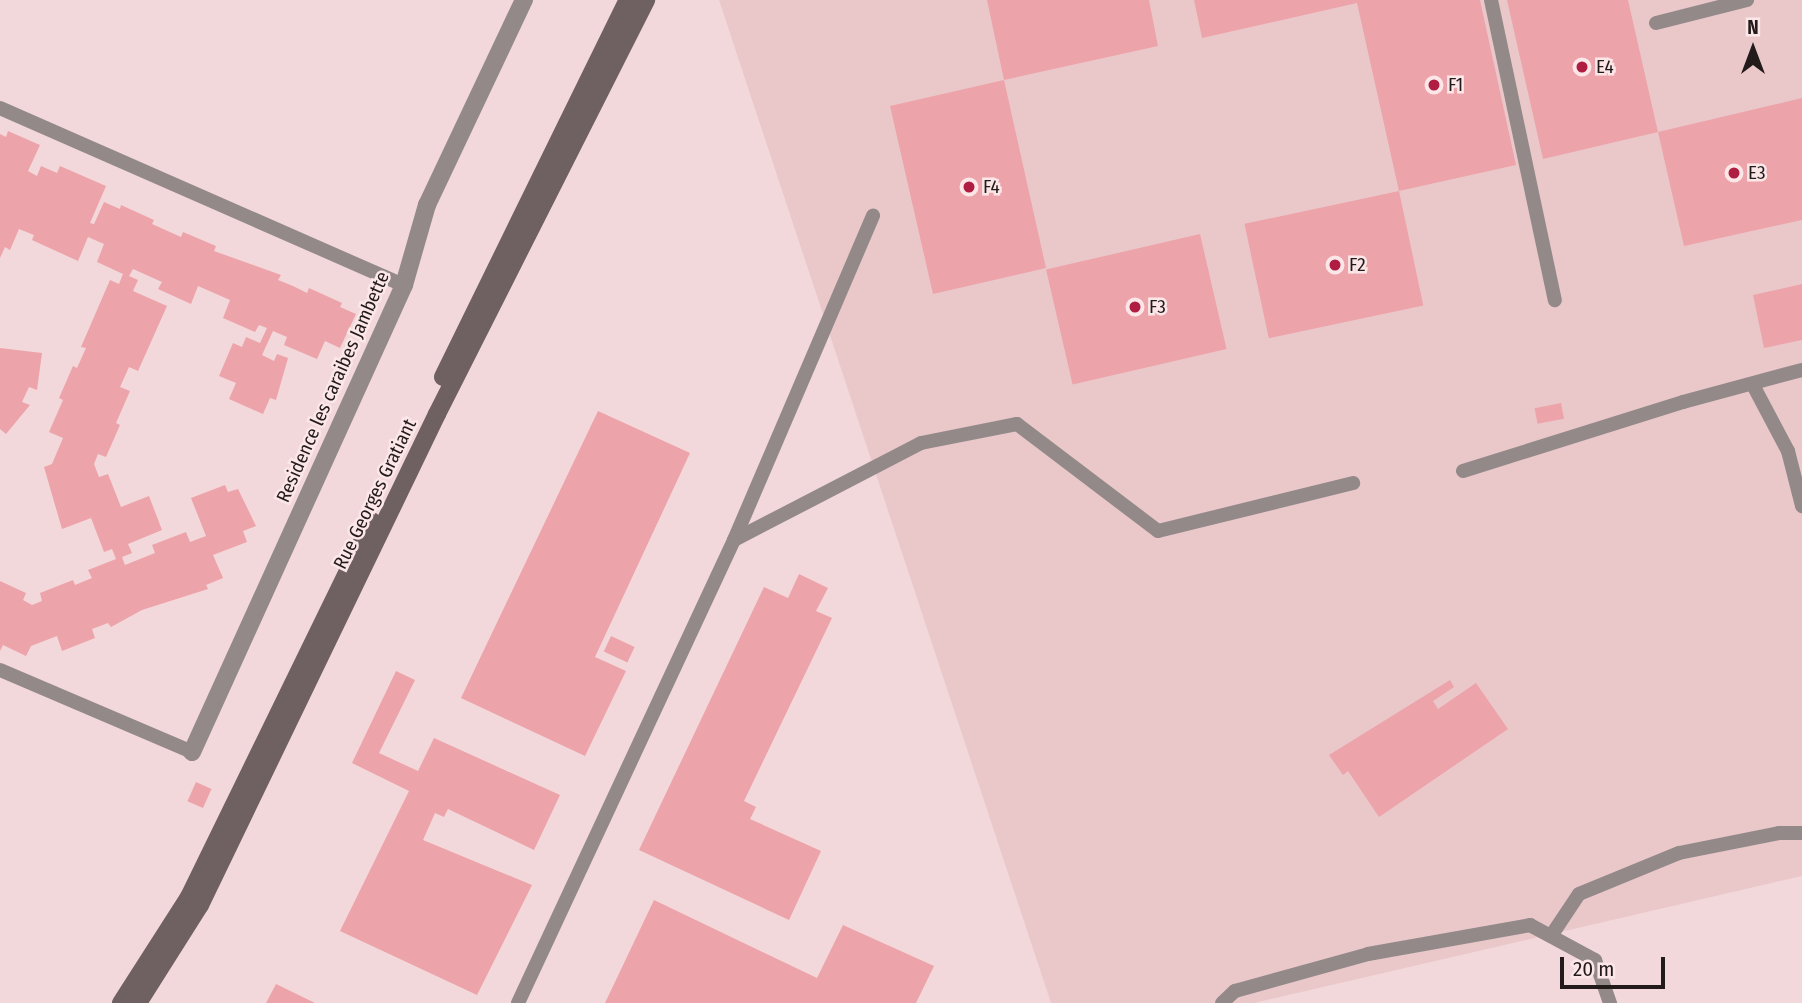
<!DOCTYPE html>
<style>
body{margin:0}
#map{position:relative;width:1802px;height:1003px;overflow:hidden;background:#f2d8da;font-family:"Fira Sans Condensed",sans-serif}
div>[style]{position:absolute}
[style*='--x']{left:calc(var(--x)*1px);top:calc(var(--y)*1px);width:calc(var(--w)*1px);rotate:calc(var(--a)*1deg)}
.built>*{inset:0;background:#eac8ca}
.building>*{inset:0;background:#eda3aa;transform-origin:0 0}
.service>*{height:14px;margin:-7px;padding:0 7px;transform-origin:7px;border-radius:7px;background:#938989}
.minor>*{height:18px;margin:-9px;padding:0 9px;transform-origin:9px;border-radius:9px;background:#938989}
.secondary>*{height:18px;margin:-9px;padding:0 9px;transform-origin:9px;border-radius:9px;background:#6f6061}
.dots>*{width:19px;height:19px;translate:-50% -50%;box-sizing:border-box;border:4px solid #fce7e8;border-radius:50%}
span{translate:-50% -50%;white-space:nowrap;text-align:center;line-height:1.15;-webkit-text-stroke:5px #fce7e8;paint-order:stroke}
.poi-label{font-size:19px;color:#231a1b}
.left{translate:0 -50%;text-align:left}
.street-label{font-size:19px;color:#231a1b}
.north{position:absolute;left:1718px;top:14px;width:70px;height:70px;-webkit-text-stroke:5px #fce7e8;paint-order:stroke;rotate:0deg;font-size:19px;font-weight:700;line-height:28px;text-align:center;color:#231a1b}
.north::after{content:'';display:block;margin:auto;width:24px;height:32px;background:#231a1b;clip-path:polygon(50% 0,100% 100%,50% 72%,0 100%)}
.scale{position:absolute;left:1560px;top:957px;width:105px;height:32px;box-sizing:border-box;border:4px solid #231a1b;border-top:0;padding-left:9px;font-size:21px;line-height:24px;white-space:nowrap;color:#231a1b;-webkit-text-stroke:5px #fce7e8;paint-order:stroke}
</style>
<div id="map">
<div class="built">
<div style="clip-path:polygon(719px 0,1802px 0,1802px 876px,1254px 1003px,1051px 1003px)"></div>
</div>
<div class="building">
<div style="clip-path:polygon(987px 0,1149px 0,1158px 46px,1004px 80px,1046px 268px,933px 294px,890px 106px,1004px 80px)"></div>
<div style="clip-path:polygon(1194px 0,1480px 0,1516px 165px,1399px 191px,1357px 3px,1202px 38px)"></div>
<div style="clip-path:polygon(1507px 0,1628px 0,1658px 132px,1543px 159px)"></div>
<div style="clip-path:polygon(1802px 98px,1802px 220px,1684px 246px,1658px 132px)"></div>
<div style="clip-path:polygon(8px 131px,40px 145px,28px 171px,37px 176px,41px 166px,57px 173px,60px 166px,106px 186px,90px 223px,94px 224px,104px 202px,120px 209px,121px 205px,154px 220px,152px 224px,181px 237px,183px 232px,216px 246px,214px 251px,281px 275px,278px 280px,293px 286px,307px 293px,309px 288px,342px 303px,340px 307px,356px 314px,340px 348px,325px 341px,317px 359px,284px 345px,287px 337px,273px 331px,262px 355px,274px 361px,277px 354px,288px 358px,276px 400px,270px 398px,263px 414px,229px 399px,236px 383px,219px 376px,233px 343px,242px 347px,246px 337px,260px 343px,267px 328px,259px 325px,255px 332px,223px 318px,230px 300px,198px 286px,191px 304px,158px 289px,162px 282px,133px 269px,129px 276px,138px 280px,133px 291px,167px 306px,138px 371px,129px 367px,120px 387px,130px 391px,116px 423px,120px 425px,106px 457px,98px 454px,94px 464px,99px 477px,108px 474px,121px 507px,149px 496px,162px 530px,128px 544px,132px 553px,122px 557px,125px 565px,155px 553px,152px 545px,186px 532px,190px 542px,206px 536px,191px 498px,225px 485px,228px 492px,238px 489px,256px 526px,243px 531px,247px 542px,213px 555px,223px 578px,206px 585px,208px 589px,142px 610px,111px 627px,108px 623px,92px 629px,95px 638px,62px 651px,57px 636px,31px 646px,26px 656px,3px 645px,0 651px,0 581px,26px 593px,23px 600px,32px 605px,42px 601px,40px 593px,73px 580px,75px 585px,92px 578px,88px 570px,116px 559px,112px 549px,104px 552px,91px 518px,62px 529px,44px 467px,52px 464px,63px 438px,49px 432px,63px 400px,59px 398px,73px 366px,77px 368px,86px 348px,81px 347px,110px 280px,119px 284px,123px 274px,97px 262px,104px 244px,88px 237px,78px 261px,32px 240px,34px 235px,19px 229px,10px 250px,5px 247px,0 258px,0 134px,6px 137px)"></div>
<div style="left:1399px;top:191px;width:117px;height:158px;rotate:78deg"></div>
<div style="left:1200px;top:234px;width:118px;height:158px;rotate:77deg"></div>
<div style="clip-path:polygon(1802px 284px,1802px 340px,1764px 348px,1753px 295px)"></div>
<div style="clip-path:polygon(0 348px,42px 353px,37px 390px,29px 387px,22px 402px,30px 405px,6px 434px,0 429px)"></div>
<div style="left:1561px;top:403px;width:16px;height:27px;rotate:79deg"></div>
<div style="clip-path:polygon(598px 411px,690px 453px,595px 657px,626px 671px,585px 756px,461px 698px)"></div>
<div style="clip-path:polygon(799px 574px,828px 588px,816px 611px,832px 618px,744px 801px,756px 807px,750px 819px,821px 851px,789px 920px,639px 850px,764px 587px,788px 598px)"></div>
<div style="left:611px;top:636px;width:26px;height:17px;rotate:25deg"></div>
<div style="clip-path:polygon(396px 671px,415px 680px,379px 753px,418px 771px,434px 738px,560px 795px,534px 850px,448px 809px,444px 817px,435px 813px,423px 840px,532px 885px,477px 995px,340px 931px,409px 791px,352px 763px)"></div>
<div style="clip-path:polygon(1450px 680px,1454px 687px,1433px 701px,1438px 709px,1476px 683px,1508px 729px,1379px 817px,1348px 771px,1343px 775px,1329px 755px)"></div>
<div style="left:196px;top:782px;width:17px;height:21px;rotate:24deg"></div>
<div style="clip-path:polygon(654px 900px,817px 978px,843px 925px,934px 966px,916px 1003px,605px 1003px)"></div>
<div style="clip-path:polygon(276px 984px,315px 1003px,266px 1003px)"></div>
</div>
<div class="service">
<div style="--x:1491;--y:0;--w:307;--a:78"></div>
<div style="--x:1656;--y:23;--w:94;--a:-14.2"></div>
<div style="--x:0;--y:108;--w:441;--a:23.7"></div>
<div style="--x:1753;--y:385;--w:75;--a:62.1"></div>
<div style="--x:1788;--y:451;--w:57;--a:75.7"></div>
<div style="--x:1463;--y:471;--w:231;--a:-17.4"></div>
<div style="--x:1683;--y:402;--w:123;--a:-15.1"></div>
<div style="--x:734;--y:540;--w:211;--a:-27.4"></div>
<div style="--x:921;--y:443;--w:98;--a:-11.2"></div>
<div style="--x:1017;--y:424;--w:177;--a:37.2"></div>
<div style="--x:1158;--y:531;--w:201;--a:-13.8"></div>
<div style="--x:0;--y:670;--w:209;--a:23.1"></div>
<div style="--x:1551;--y:936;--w:50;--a:-56.3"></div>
<div style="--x:1579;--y:894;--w:108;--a:-22.3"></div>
<div style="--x:1679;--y:853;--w:102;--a:-11.3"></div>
<div style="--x:1779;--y:833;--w:23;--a:0"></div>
<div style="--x:518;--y:1003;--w:511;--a:-64.99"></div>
<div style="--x:734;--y:540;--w:353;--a:-66.8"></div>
<div style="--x:1222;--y:1003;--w:18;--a:-43"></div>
<div style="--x:1235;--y:991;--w:138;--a:-15.5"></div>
<div style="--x:1368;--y:954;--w:165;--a:-10.1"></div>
<div style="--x:1530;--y:925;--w:74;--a:28.3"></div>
<div style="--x:1595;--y:960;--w:46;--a:70.8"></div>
</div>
<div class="minor">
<div style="--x:192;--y:752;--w:513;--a:-65.58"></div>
<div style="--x:404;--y:285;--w:83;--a:-74"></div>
<div style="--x:427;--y:205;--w:227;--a:-64.7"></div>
</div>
<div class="secondary">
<div style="--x:443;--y:377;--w:420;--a:-63.9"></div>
<div style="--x:121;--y:1003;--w:126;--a:-57.3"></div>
<div style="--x:189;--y:897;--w:418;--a:-64"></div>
<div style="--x:138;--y:1003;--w:116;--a:-57.7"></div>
<div style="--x:200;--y:905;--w:545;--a:-64.23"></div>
<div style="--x:437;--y:414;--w:464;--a:-63.2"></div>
</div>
<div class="dots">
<div style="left:1582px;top:67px;background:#b01d42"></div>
<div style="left:1434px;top:85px;background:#b01d42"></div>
<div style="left:1734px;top:173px;background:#b01d42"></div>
<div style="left:969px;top:187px;background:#b01d42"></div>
<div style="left:1335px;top:265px;background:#b01d42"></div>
<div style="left:1135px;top:307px;background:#b01d42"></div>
</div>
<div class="poi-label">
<span class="left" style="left:1596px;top:67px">E4</span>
<span class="left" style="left:1448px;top:85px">F1</span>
<span class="left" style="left:1748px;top:173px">E3</span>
<span class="left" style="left:983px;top:187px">F4</span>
<span class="left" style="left:1349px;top:265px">F2</span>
<span class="left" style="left:1149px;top:307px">F3</span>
</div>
<div class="street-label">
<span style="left:333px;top:387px;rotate:-66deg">Residence les caraibes Jambette</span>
<span style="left:375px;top:494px;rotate:-64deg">Rue Georges Gratiant</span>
</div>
<div class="north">N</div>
<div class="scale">20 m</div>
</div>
